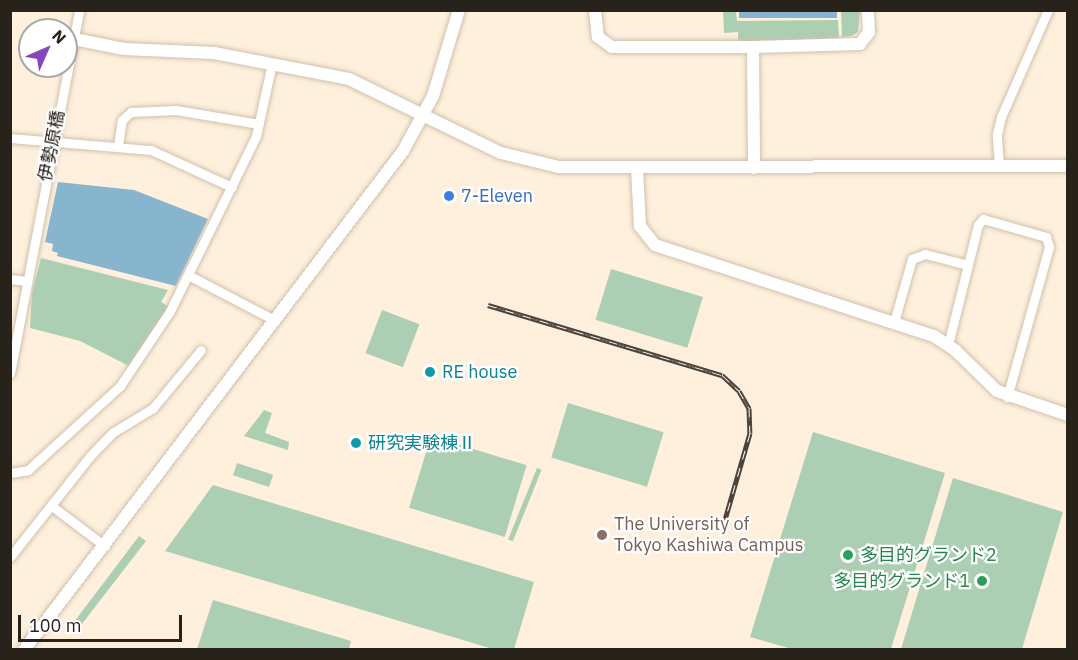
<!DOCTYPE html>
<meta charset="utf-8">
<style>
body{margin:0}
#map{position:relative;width:1078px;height:660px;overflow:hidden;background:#fef0dc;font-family:"IBM Plex Sans","Noto Sans JP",sans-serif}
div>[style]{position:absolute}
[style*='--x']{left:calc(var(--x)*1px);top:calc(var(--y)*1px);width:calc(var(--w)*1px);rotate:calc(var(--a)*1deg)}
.green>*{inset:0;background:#acceb3;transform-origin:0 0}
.water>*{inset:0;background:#88b5ce;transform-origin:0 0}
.roads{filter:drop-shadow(0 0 2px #cfc1ae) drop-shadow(0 0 2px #cfc1ae)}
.minor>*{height:9px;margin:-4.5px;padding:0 4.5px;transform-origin:4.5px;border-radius:4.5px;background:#fff}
.tertiary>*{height:12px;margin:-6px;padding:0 6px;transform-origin:6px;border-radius:6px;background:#fff}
.rail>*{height:5px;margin-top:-2.5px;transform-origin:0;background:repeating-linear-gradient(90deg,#fff 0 9px,#4a443a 0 18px);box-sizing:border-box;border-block:2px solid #4a443a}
.dots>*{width:16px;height:16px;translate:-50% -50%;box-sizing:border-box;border:3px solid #fff;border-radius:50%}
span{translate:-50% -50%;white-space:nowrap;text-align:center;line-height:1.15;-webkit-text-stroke:4.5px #fff;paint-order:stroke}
.street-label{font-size:18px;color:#27221a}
.shop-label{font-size:18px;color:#366cbe}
.left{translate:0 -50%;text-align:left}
.culture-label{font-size:18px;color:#0d838f}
.education-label{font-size:18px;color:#785e54}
.leisure-label{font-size:18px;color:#27864d}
.right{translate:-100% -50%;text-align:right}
.frame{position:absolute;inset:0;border:12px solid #27221a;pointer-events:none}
.north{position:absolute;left:18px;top:18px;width:60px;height:60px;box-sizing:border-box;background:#fff;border:2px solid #a9a7a3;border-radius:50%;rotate:45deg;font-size:16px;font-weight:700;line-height:24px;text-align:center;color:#27221a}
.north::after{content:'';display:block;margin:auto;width:21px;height:27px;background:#8546bb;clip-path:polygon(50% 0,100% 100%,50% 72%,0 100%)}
.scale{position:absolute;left:18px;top:615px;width:164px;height:27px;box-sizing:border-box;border:3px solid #27221a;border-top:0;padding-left:8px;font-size:18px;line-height:21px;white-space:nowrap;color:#27221a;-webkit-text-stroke:4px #fff;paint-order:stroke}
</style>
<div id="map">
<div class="green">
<div style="clip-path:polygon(723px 11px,736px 11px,737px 21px,838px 20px,839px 38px,738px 43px,738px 32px,724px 33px)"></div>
<div style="clip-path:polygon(841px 11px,860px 11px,858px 32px,851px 36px,842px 37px)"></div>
<div style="clip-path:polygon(41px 258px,168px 290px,161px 302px,169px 307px,129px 366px,80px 341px,30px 328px,32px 293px)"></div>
<div style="left:611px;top:269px;width:96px;height:53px;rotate:17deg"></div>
<div style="left:382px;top:310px;width:40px;height:46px;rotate:21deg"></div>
<div style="left:568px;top:403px;width:100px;height:57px;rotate:17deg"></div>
<div style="clip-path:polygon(264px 410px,272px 413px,265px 433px,289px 442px,288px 450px,244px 436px)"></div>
<div style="clip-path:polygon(813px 432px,945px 473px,891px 649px,792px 649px,750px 637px)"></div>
<div style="left:431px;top:436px;width:100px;height:75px;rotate:17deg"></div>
<div style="left:237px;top:463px;width:38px;height:13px;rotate:18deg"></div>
<div style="left:537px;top:468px;width:5px;height:77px;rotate:22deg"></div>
<div style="clip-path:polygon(953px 478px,1063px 512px,1022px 649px,901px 649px)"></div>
<div style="clip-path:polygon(213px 485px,534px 582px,514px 649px,493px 649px,165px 551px)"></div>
<div style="clip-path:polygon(139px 536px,146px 541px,78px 629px,71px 626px)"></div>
<div style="clip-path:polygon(213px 600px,351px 641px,349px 649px,197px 649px)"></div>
</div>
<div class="water">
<div style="left:739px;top:11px;width:98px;height:7px"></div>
<div style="clip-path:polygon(58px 182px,134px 190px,208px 219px,176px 286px,57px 256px,58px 253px,52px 251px,53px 244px,45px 242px)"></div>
</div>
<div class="roads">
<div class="minor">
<div style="--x:10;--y:138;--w:142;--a:4.9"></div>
<div style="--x:151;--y:150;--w:89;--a:24.6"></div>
<div style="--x:118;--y:145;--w:25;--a:-81"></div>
<div style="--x:122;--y:120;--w:12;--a:-42"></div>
<div style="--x:131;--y:112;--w:45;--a:-2.5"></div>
<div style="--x:176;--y:110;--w:84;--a:9.6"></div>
<div style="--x:999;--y:166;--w:32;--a:-94"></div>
<div style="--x:997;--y:134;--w:17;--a:-77"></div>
<div style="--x:1001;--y:117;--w:117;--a:-66.3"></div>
<div style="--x:190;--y:276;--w:95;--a:27.6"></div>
<div style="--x:10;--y:279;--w:17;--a:7"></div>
<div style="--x:894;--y:322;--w:66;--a:-74.1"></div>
<div style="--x:912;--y:259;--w:14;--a:-21"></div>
<div style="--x:925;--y:254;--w:44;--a:14.3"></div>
<div style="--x:948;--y:345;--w:124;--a:-76"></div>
<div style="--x:978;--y:225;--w:8;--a:-50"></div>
<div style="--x:983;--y:219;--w:66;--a:15.9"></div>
<div style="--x:1046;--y:237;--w:10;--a:73"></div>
<div style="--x:1049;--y:247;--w:156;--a:105.6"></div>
<div style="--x:10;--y:373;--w:369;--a:-79.2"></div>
<div style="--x:10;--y:473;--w:18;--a:-9"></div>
<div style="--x:28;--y:470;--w:125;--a:-42.4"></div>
<div style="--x:120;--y:386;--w:90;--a:-56.3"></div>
<div style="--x:170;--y:311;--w:195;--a:-63.8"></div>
<div style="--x:256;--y:136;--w:75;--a:-77.6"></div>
<div style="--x:53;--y:507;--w:65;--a:36.9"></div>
<div style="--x:10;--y:557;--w:129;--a:-51.6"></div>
<div style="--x:90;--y:456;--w:32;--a:-46"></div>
<div style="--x:112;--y:433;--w:48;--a:-31.4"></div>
<div style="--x:153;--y:408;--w:75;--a:-50.4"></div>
</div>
<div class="tertiary">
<div style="--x:595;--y:10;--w:27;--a:84"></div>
<div style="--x:598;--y:37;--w:17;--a:36"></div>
<div style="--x:612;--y:47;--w:141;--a:0"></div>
<div style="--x:753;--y:47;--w:107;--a:-1.6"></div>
<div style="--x:860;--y:44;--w:15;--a:-53"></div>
<div style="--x:869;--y:32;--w:22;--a:-93"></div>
<div style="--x:74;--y:39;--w:51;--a:11.3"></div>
<div style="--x:124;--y:49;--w:90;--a:2.5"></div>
<div style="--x:214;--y:53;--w:137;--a:10.9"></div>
<div style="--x:349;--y:79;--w:169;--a:26"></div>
<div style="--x:501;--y:153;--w:60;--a:13.6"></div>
<div style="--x:559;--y:167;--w:509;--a:-0.11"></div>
<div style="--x:753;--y:47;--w:121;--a:89.5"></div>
<div style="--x:637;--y:169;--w:57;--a:87"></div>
<div style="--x:640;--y:226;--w:24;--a:52"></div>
<div style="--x:655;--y:245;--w:293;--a:18.1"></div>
<div style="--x:934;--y:336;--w:27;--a:34"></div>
<div style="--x:956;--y:351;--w:57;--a:44.3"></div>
<div style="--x:997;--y:391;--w:75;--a:18.7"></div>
<div style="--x:24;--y:650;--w:627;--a:-52.78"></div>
<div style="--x:403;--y:151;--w:63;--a:-61.4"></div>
<div style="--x:433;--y:96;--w:90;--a:-73.2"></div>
</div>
</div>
<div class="rail">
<div style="--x:488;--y:305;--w:244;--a:16.7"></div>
<div style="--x:722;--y:375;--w:23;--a:43"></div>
<div style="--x:739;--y:391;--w:20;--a:60"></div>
<div style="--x:749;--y:408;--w:25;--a:88"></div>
<div style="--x:750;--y:433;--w:101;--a:106.1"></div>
</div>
<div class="dots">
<div style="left:449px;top:196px;background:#3f7fe0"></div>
<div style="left:430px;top:372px;background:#0f9aa8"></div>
<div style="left:356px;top:443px;background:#0f9aa8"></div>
<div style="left:602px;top:535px;background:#8d6e63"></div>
<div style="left:848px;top:555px;background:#2e9e5b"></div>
<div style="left:982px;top:581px;background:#2e9e5b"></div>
</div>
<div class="street-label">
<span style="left:52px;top:146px;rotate:-79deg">伊勢原橋</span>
</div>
<div class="shop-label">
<span class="left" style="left:461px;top:196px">7-Eleven</span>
</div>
<div class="culture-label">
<span class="left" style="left:442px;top:372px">RE house</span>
<span class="left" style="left:368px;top:443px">研究実験棟Ⅱ</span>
</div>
<div class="education-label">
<span class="left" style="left:614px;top:535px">The University of<br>Tokyo Kashiwa Campus</span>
</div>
<div class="leisure-label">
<span class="left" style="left:860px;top:555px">多目的グランド2</span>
<span class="right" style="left:970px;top:581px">多目的グランド1</span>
</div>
<div class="frame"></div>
<div class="north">N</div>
<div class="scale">100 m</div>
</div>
